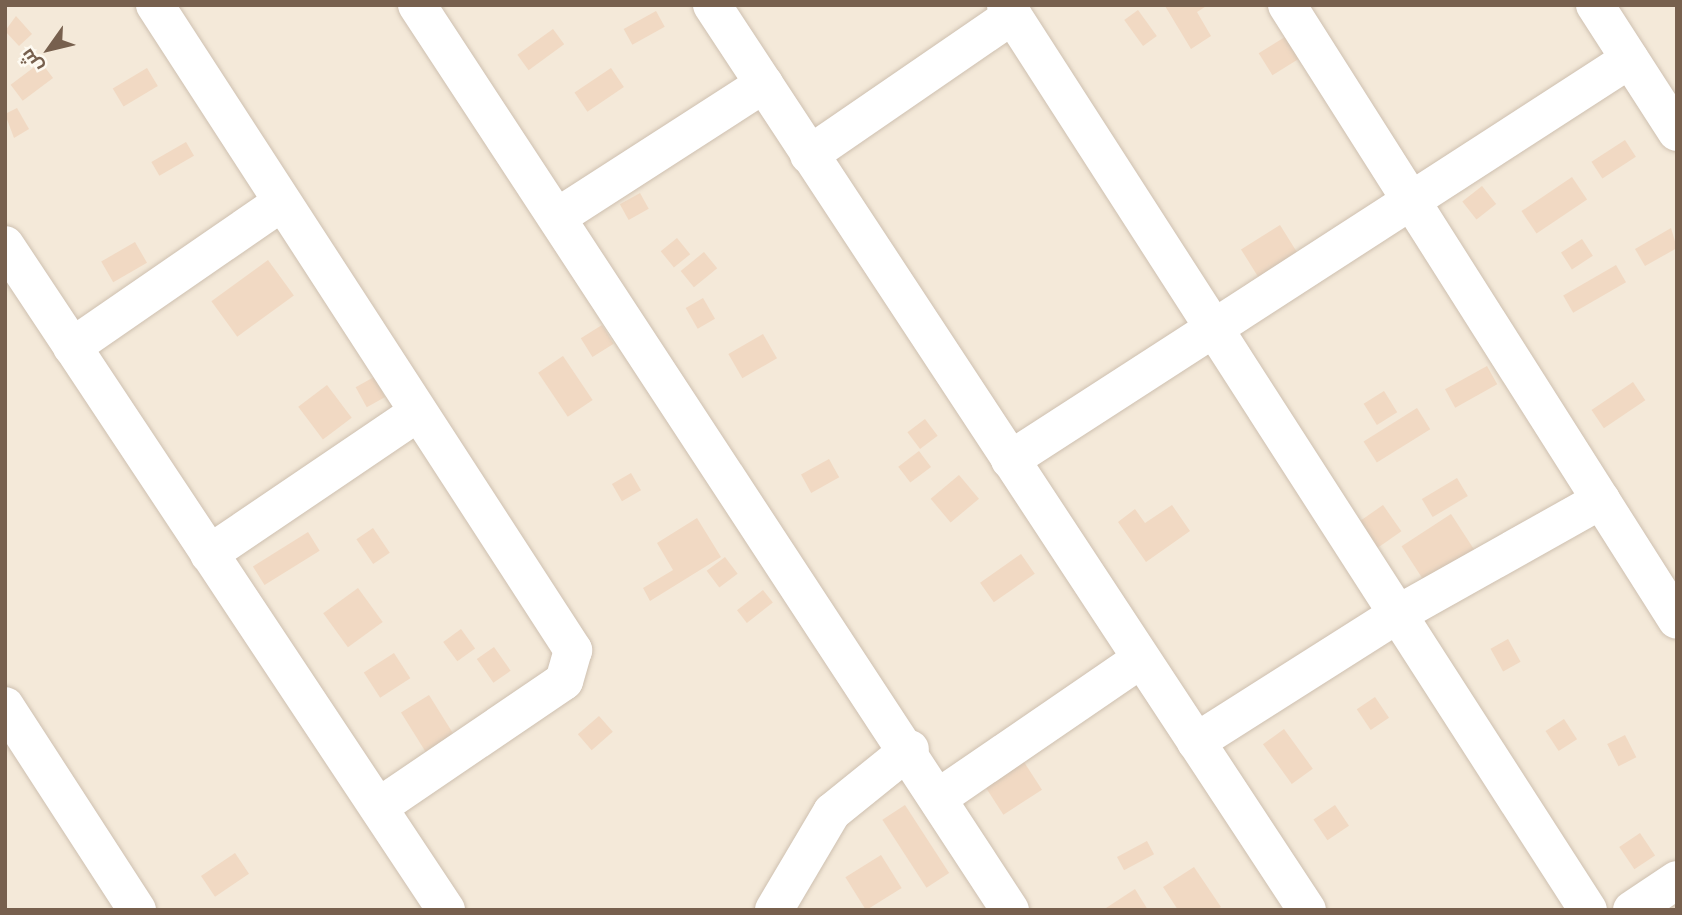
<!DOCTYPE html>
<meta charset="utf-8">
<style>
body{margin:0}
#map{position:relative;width:1682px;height:915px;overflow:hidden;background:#fcf7eb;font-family:Montserrat,Cairo,sans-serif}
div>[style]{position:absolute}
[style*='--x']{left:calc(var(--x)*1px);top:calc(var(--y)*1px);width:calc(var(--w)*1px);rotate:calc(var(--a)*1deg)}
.residential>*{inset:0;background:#f4e9d9;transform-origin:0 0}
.building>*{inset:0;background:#f1d9c3;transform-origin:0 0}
.roads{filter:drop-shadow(0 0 2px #cec0b0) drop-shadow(0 0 2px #cec0b0)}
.minor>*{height:38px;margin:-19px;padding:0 19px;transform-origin:19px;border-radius:19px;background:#fff}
span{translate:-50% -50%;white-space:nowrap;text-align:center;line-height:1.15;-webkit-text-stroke:5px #fefaf1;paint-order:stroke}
.frame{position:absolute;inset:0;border:7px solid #77604e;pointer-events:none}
.north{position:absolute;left:14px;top:14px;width:70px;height:70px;-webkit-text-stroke:5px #fefaf1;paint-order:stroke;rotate:236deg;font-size:19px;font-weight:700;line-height:28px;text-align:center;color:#77604e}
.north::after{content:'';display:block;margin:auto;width:24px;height:32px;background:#77604e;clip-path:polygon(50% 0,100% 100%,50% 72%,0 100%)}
</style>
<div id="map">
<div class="residential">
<div style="left:5px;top:5px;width:1672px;height:905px"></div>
</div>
<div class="building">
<div style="clip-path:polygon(1208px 5px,1197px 12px,1211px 36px,1191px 49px,1165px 6px)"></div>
<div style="left:1138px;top:10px;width:32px;height:17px;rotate:54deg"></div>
<div style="left:656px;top:11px;width:18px;height:37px;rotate:61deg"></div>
<div style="clip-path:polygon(16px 16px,32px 34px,19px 46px,5px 31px)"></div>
<div style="left:553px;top:29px;width:19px;height:44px;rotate:54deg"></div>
<div style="left:1296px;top:30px;width:26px;height:44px;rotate:58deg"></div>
<div style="left:41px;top:62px;width:20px;height:38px;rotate:53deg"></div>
<div style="left:147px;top:68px;width:21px;height:40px;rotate:59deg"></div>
<div style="left:611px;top:68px;width:23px;height:44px;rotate:56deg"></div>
<div style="clip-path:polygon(17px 108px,29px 129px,14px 138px,5px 114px)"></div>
<div style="left:1625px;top:140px;width:20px;height:40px;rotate:57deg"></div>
<div style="left:186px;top:142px;width:16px;height:40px;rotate:60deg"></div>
<div style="left:1572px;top:177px;width:27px;height:61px;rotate:56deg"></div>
<div style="left:1482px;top:186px;width:23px;height:25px;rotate:52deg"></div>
<div style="left:640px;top:193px;width:18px;height:23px;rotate:61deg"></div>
<div style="left:1280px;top:225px;width:40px;height:46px;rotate:58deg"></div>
<div style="clip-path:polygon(1671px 228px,1677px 248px,1645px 266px,1635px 249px)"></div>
<div style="left:677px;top:238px;width:21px;height:21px;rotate:51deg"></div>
<div style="left:1582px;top:239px;width:20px;height:25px;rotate:57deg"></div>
<div style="left:135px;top:242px;width:24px;height:39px;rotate:60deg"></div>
<div style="left:704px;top:252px;width:21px;height:30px;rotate:51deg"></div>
<div style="left:268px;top:260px;width:44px;height:70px;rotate:54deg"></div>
<div style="left:1616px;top:265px;width:20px;height:61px;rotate:60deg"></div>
<div style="left:703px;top:298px;width:24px;height:20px;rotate:60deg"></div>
<div style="left:602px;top:325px;width:22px;height:25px;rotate:58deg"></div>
<div style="left:763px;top:334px;width:28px;height:40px;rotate:60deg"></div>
<div style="left:563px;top:356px;width:53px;height:30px;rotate:56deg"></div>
<div style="left:1487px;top:366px;width:21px;height:48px;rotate:61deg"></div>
<div style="left:374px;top:377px;width:23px;height:21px;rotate:61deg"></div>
<div style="left:1633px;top:382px;width:22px;height:50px;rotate:56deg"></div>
<div style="left:327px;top:385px;width:41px;height:36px;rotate:53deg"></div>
<div style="left:1384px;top:391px;width:25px;height:24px;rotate:58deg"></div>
<div style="left:1417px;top:408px;width:25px;height:63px;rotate:58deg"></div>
<div style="left:925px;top:419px;width:21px;height:22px;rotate:53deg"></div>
<div style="left:919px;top:451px;width:20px;height:26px;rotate:53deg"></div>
<div style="left:829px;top:459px;width:21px;height:32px;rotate:61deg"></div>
<div style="left:631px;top:473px;width:20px;height:22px;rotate:60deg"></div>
<div style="left:959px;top:475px;width:31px;height:37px;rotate:50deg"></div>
<div style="left:1457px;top:478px;width:21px;height:41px;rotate:59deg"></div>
<div style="clip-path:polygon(1172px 505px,1190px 531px,1146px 562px,1118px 522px,1135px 509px,1145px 523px)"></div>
<div style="left:1383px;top:505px;width:32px;height:34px;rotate:55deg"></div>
<div style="left:1451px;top:514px;width:43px;height:59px;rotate:57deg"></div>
<div style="clip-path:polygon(697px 518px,721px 557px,650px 601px,643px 588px,673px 570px,657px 543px)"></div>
<div style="left:373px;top:528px;width:30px;height:20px;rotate:56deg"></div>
<div style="left:308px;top:532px;width:22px;height:65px;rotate:58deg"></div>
<div style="left:1021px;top:554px;width:24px;height:50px;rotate:55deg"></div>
<div style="left:725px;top:557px;width:21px;height:23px;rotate:53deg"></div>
<div style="left:358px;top:588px;width:42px;height:43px;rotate:54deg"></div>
<div style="left:763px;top:590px;width:16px;height:33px;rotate:52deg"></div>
<div style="left:461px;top:629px;width:24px;height:22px;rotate:54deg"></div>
<div style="left:1508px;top:639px;width:26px;height:20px;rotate:61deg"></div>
<div style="left:494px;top:647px;width:29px;height:21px;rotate:55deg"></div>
<div style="left:394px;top:653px;width:30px;height:36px;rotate:57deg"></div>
<div style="left:429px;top:695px;width:52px;height:33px;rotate:58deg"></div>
<div style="left:1375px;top:697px;width:25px;height:22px;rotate:56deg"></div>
<div style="left:599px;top:716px;width:21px;height:28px;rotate:49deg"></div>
<div style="left:1564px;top:719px;width:24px;height:22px;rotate:57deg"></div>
<div style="left:1284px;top:729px;width:49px;height:26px;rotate:54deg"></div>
<div style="left:1625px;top:735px;width:25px;height:20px;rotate:63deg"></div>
<div style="left:1024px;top:762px;width:33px;height:46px;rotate:57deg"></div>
<div style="left:905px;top:805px;width:81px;height:27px;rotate:57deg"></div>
<div style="left:1335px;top:805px;width:25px;height:26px;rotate:56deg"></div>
<div style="left:1640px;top:833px;width:27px;height:25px;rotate:56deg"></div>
<div style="left:1147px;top:841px;width:15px;height:34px;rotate:62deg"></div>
<div style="left:235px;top:853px;width:25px;height:41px;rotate:56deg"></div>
<div style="left:881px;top:855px;width:39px;height:42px;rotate:58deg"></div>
<div style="clip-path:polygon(1194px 867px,1221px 907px,1216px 910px,1178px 910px,1163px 887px)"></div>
<div style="clip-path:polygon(1135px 889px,1148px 910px,1103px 910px)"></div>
</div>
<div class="roads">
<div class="minor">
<div style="--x:155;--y:5;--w:769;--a:57.05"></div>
<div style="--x:573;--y:650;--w:32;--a:106"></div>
<div style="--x:564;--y:681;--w:222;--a:145.8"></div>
<div style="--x:417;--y:5;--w:1082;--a:56.77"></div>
<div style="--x:712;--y:5;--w:1083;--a:56.68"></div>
<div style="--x:1006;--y:5;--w:1076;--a:57.26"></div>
<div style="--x:1287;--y:5;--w:728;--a:57.62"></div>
<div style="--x:1595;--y:5;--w:151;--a:57.2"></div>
<div style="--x:809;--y:155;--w:247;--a:-34.5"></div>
<div style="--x:559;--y:216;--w:244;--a:-32.8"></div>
<div style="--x:5;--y:245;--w:798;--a:56.45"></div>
<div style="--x:72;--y:347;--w:254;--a:-34.6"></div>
<div style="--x:1010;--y:460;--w:738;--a:-32.89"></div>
<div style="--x:209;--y:554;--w:250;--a:-34.1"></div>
<div style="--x:5;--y:706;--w:243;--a:57.1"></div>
<div style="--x:1196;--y:742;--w:239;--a:-32.4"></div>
<div style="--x:1398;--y:614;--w:233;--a:-29.3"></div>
<div style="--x:941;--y:796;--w:242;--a:-34.4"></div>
<div style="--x:774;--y:910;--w:114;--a:-59.4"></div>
<div style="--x:832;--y:812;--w:100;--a:-38.9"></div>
<div style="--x:1632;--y:910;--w:54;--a:-33.7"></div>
</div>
</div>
<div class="frame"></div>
<div class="north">ش</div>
</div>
